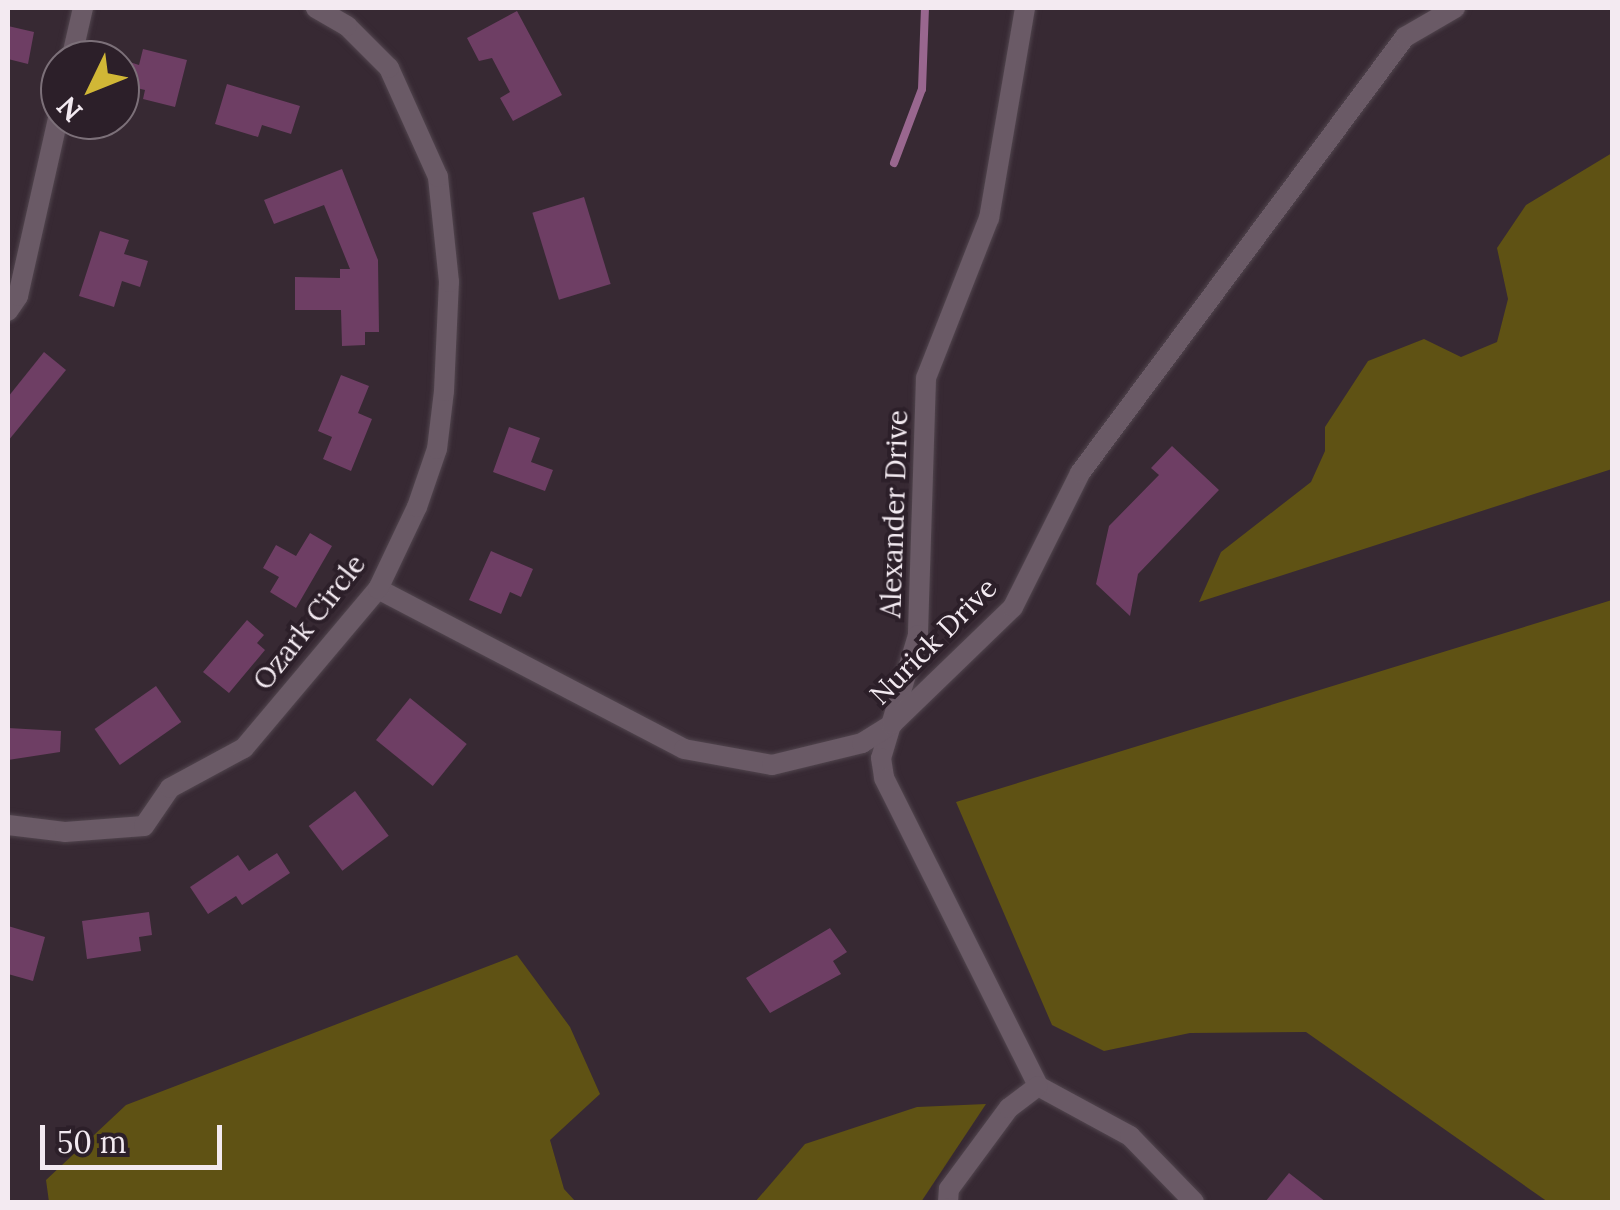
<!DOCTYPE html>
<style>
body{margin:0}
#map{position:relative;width:1620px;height:1210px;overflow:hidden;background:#372933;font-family:Lora,serif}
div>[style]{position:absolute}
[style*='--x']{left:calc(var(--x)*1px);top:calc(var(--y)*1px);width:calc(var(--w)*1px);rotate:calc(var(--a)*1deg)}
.green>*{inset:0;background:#5f5214}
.stream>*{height:8px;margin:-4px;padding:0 4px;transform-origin:4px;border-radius:4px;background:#99678f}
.building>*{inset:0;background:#6e3e64;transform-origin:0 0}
.roads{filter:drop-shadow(0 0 2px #51454e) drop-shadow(0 0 2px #51454e)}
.street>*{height:20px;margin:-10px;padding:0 10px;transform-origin:10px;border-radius:10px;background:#6a5a66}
span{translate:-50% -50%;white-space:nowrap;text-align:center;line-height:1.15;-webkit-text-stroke:8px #2c1f29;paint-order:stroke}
.street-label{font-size:28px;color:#f3eaf1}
.frame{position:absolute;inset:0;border:10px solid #f3eaf1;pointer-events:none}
.north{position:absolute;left:40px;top:40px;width:100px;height:100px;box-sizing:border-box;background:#2c1f29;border:2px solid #7c7079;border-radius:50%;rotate:227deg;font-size:28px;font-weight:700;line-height:40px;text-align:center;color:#f3eaf1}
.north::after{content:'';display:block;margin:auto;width:35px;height:45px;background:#d1b736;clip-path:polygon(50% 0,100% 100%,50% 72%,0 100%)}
.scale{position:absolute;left:40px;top:1125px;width:182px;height:45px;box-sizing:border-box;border:5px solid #f3eaf1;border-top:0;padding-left:12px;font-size:30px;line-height:35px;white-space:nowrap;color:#f3eaf1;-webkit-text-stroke:8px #2c1f29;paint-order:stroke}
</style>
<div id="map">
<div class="green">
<div style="clip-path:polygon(1612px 153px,1612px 469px,1199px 602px,1221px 552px,1311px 482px,1325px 451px,1325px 427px,1368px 361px,1424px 339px,1461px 357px,1497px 342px,1508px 299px,1497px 248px,1526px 205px)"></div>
<div style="clip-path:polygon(1612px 600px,1612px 1202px,1548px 1202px,1306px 1032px,1190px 1033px,1104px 1051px,1052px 1025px,956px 802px)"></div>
<div style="clip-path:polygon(517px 955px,570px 1027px,600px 1094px,550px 1140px,564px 1189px,576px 1202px,49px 1202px,46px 1180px,126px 1105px)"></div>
<div style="clip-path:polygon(986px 1104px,921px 1202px,755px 1202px,805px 1144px,917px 1107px)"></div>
</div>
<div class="stream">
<div style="--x:894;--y:163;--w:79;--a:-69.3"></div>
<div style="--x:922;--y:89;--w:81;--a:-87.9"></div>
</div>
<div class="building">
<div style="clip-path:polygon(517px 11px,562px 95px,513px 121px,500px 98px,510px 92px,492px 58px,479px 61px,467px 38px)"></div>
<div style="clip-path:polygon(8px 26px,34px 32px,28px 64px,8px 59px)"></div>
<div style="clip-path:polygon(143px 49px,187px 60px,175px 107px,143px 99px,145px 90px,120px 84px,120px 59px,139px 65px)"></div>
<div style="clip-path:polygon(227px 84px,300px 106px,291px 134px,262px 125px,258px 137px,215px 124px)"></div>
<div style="clip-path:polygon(342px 169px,378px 260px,379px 332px,365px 332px,365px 345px,342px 346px,341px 310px,295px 310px,295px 277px,340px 278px,340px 269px,350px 269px,324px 205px,274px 224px,264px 200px)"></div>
<div style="left:584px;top:197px;width:91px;height:54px;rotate:73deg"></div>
<div style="clip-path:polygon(100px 231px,129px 240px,124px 254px,148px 261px,140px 287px,122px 281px,114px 307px,79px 296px)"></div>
<div style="clip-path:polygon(44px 352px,66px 370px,8px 441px,8px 397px)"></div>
<div style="clip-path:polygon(341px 375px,369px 386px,358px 413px,372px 419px,351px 471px,323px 459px,332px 437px,318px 431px)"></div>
<div style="clip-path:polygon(509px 427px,540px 438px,531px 462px,553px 470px,545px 491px,493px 472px)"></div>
<div style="clip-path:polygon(1172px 446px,1219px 490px,1138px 574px,1130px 616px,1096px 584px,1109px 526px,1159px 475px,1151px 468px)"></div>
<div style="clip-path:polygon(310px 533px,332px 546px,296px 608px,270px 592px,279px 577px,263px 568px,276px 545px,296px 556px)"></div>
<div style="clip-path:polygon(491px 551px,533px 569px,521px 597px,510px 592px,501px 614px,469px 600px)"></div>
<div style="clip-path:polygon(247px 620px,264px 635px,257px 643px,265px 650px,229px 693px,203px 672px)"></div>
<div style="left:156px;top:686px;width:44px;height:75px;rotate:55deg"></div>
<div style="left:410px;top:698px;width:73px;height:54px;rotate:39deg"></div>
<div style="clip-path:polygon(8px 728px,61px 731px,60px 752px,8px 760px)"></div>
<div style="left:355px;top:791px;width:56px;height:58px;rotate:53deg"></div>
<div style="clip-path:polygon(277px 853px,290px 873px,242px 905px,236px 896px,208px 914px,190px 887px,238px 855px,249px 871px)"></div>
<div style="clip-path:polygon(149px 912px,152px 935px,139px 937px,141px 951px,87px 959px,82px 921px)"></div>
<div style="clip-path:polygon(8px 926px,45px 937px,33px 981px,8px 974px)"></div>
<div style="clip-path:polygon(830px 928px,847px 952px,833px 961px,841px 974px,770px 1013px,746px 978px)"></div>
<div style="clip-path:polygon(1289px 1173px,1326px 1202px,1265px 1202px)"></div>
</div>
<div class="roads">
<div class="street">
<div style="--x:1025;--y:8;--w:213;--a:99.7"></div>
<div style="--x:989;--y:218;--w:172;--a:111.5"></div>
<div style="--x:926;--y:378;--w:257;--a:91.8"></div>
<div style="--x:918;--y:635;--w:128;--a:106.7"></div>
<div style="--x:881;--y:758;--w:20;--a:81"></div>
<div style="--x:884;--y:778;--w:344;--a:63.4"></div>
<div style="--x:71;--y:60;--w:53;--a:-77"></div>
<div style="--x:8;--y:311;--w:18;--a:-56"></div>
<div style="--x:18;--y:296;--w:191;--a:-77.3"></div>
<div style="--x:378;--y:589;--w:345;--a:27.6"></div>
<div style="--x:684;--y:749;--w:89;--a:10.3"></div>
<div style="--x:772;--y:765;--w:93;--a:-13.7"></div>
<div style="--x:862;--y:743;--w:36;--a:-32"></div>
<div style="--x:892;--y:724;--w:168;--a:-44"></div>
<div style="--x:1013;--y:607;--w:150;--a:-63.4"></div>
<div style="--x:1080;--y:473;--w:544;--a:-53.3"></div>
<div style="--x:1405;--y:37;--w:58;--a:-30.1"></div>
<div style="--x:8;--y:825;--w:57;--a:7"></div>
<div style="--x:65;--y:832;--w:79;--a:-4.3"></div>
<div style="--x:144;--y:826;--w:46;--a:-55.6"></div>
<div style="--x:170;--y:788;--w:84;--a:-28.4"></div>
<div style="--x:244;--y:748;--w:208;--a:-49.9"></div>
<div style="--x:378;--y:589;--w:91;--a:-64.6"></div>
<div style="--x:417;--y:507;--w:61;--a:-71"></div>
<div style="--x:437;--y:449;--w:58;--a:-83.1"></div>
<div style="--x:444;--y:391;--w:109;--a:-87.4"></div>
<div style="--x:449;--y:282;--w:106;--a:-96"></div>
<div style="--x:438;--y:177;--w:120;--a:-114.2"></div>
<div style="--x:389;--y:68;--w:59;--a:-135"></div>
<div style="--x:347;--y:26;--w:36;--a:-150"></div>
<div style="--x:1038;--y:1086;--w:105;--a:28.5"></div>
<div style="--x:1130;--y:1136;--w:92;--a:45.9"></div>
<div style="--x:948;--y:1202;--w:13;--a:-86"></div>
<div style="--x:949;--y:1189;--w:101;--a:-53.5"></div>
<div style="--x:1009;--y:1108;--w:36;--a:-37"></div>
</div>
</div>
<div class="street-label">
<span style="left:894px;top:514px;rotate:-88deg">Alexander Drive</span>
<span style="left:309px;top:622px;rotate:-52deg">Ozark Circle</span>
<span style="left:933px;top:641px;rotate:-45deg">Nurick Drive</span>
</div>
<div class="frame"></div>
<div class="north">N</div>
<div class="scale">50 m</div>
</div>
